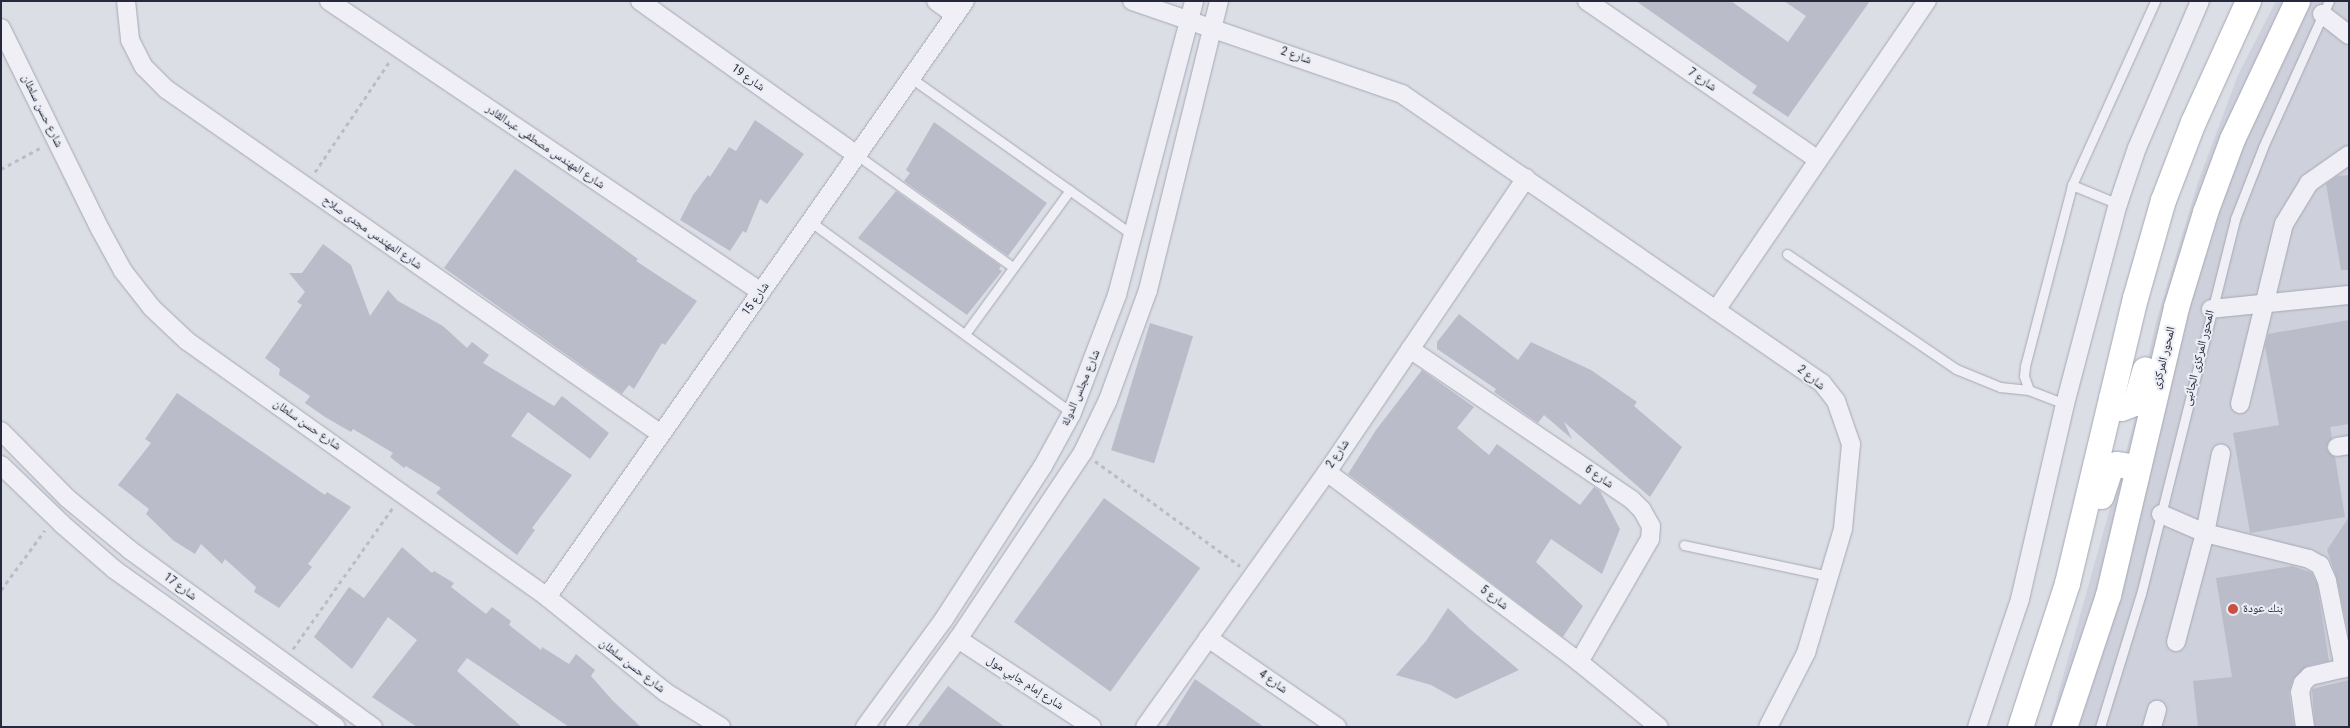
<!DOCTYPE html>
<meta charset="utf-8">
<style>
body{margin:0}
#map{position:relative;width:2350px;height:728px;overflow:hidden;background:#dcdee6;font-family:"Roboto Condensed","Noto Naskh Arabic",sans-serif}
div>[style]{position:absolute}
[style*='--x']{left:calc(var(--x)*1px);top:calc(var(--y)*1px);width:calc(var(--w)*1px);rotate:calc(var(--a)*1deg)}
.built>*{inset:0;background:#ced0db}
.building>*{inset:0;background:#babcc9;transform-origin:0 0}
.path>*{height:3px;margin-top:-1.5px;transform-origin:0;background:repeating-linear-gradient(90deg,#bbbcc5 0 4px,transparent 0 8px)}
.roads{filter:drop-shadow(0 0 1px #a5a8b3) drop-shadow(0 0 1px #a5a8b3)}
.lane>*{height:9px;margin:-4.5px;padding:0 4.5px;transform-origin:4.5px;border-radius:4.5px;background:#efeff5}
.street>*{height:18px;margin:-9px;padding:0 9px;transform-origin:9px;border-radius:9px;background:#efeff5}
.secondary>*{height:25px;margin:-12.5px;padding:0 12.5px;transform-origin:12.5px;border-radius:12.5px;background:#fff}
.dots>*{width:14px;height:14px;translate:-50% -50%;box-sizing:border-box;border:2px solid #ebedf4;border-radius:50%}
span{translate:-50% -50%;white-space:nowrap;text-align:center;line-height:1.15;-webkit-text-stroke:4px #ebedf4;paint-order:stroke}
.street-label{font-size:12px;color:#26293c}
.poi-label{font-size:12px;color:#26293c}
.left{translate:0 -50%;text-align:left}
.frame{position:absolute;inset:0;border:2px solid #26293c;pointer-events:none}
</style>
<div id="map">
<div class="built">
<div style="clip-path:polygon(2276px 1px,2349px 1px,2349px 727px,2049px 727px,2131px 433px,2156px 322px,2198px 182px,2238px 75px)"></div>
</div>
<div class="building">
<div style="clip-path:polygon(1636px 1px,1731px 1px,1788px 42px,1806px 16px,1784px 1px,1870px 1px,1788px 117px,1752px 93px,1757px 86px)"></div>
<div style="clip-path:polygon(755px 120px,804px 154px,767px 204px,760px 199px,746px 233px,743px 231px,730px 251px,680px 220px,693px 195px,708px 175px,710px 177px,729px 147px,736px 151px)"></div>
<div style="clip-path:polygon(934px 122px,1047px 203px,1008px 256px,904px 181px,910px 173px,906px 170px)"></div>
<div style="clip-path:polygon(515px 169px,638px 259px,636px 261px,697px 301px,665px 345px,662px 343px,634px 389px,629px 385px,622px 394px,444px 268px)"></div>
<div style="clip-path:polygon(2349px 175px,2349px 270px,2341px 270px,2326px 184px,2337px 176px)"></div>
<div style="clip-path:polygon(896px 191px,1001px 266px,999px 269px,1002px 271px,967px 315px,858px 238px)"></div>
<div style="clip-path:polygon(323px 244px,351px 265px,370px 316px,388px 290px,398px 301px,443px 326px,467px 348px,472px 342px,489px 355px,483px 363px,554px 406px,562px 396px,609px 433px,590px 459px,528px 412px,511px 436px,572px 475px,532px 528px,535px 530px,517px 555px,436px 493px,441px 488px,406px 466px,404px 468px,390px 457px,393px 453px,353px 429px,351px 432px,325px 417px,305px 403px,310px 396px,279px 375px,280px 369px,265px 358px,302px 305px,297px 302px,305px 292px,289px 273px,302px 273px)"></div>
<div style="clip-path:polygon(1459px 314px,1518px 360px,1531px 342px,1591px 370px,1637px 402px,1634px 406px,1682px 447px,1650px 497px,1564px 422px,1572px 439px,1544px 415px,1538px 423px,1494px 392px,1496px 389px,1437px 349px,1437px 342px)"></div>
<div style="clip-path:polygon(2349px 320px,2349px 424px,2330px 427px,2332px 438px,2326px 448px,2335px 457px,2345px 517px,2250px 533px,2233px 433px,2279px 425px,2265px 346px,2268px 334px)"></div>
<div style="left:1150px;top:323px;width:45px;height:133px;rotate:17deg"></div>
<div style="clip-path:polygon(1422px 370px,1474px 407px,1457px 428px,1489px 455px,1497px 444px,1580px 505px,1594px 487px,1600px 491px,1620px 529px,1602px 574px,1551px 539px,1536px 562px,1583px 606px,1563px 637px,1348px 474px,1376px 430px)"></div>
<div style="clip-path:polygon(177px 393px,325px 495px,327px 492px,351px 507px,308px 564px,312px 567px,279px 608px,254px 592px,256px 587px,225px 559px,222px 564px,201px 544px,195px 554px,174px 541px,146px 514px,149px 509px,118px 485px,151px 443px,145px 439px)"></div>
<div style="left:1104px;top:498px;width:119px;height:153px;rotate:36deg"></div>
<div style="clip-path:polygon(2349px 517px,2349px 637px,2337px 579px,2327px 550px)"></div>
<div style="clip-path:polygon(402px 547px,432px 573px,434px 571px,454px 583px,451px 587px,486px 614px,492px 607px,511px 621px,509px 625px,541px 650px,542px 647px,569px 664px,576px 654px,595px 670px,591px 676px,613px 701px,641px 727px,569px 727px,467px 658px,457px 671px,522px 727px,417px 727px,372px 697px,417px 640px,388px 617px,352px 669px,314px 637px,349px 587px,364px 598px)"></div>
<div style="clip-path:polygon(2292px 566px,2312px 573px,2317px 584px,2329px 661px,2307px 666px,2293px 679px,2289px 693px,2294px 727px,2198px 727px,2193px 681px,2232px 677px,2216px 578px)"></div>
<div style="clip-path:polygon(1448px 608px,1470px 629px,1519px 670px,1456px 699px,1431px 685px,1396px 675px,1426px 641px)"></div>
<div style="clip-path:polygon(1195px 679px,1264px 727px,1165px 727px)"></div>
<div style="clip-path:polygon(2349px 680px,2349px 727px,2315px 727px,2312px 689px)"></div>
<div style="clip-path:polygon(948px 686px,1005px 727px,917px 727px)"></div>
</div>
<div class="path">
<div style="--x:1;--y:169;--w:44;--a:-28.3"></div>
<div style="--x:315;--y:172;--w:134;--a:-56"></div>
<div style="--x:1095;--y:461;--w:179;--a:35.9"></div>
<div style="--x:1;--y:590;--w:74;--a:-53.7"></div>
<div style="--x:293;--y:649;--w:174;--a:-54.8"></div>
</div>
<div class="roads">
<div class="lane">
<div style="--x:911;--y:78;--w:272;--a:35.3"></div>
<div style="--x:857;--y:155;--w:192;--a:35.7"></div>
<div style="--x:2072;--y:185;--w:50;--a:22.4"></div>
<div style="--x:811;--y:222;--w:323;--a:36.2"></div>
<div style="--x:1787;--y:254;--w:204;--a:34.2"></div>
<div style="--x:1956;--y:369;--w:48;--a:22.2"></div>
<div style="--x:2000;--y:387;--w:29;--a:6"></div>
<div style="--x:965;--y:334;--w:178;--a:-53.9"></div>
<div style="--x:2065;--y:404;--w:39;--a:-159"></div>
<div style="--x:2029;--y:390;--w:15;--a:-110"></div>
<div style="--x:2024;--y:376;--w:10;--a:-84"></div>
<div style="--x:2025;--y:366;--w:187;--a:-75.4"></div>
<div style="--x:2072;--y:185;--w:202;--a:-65.7"></div>
<div style="--x:1684;--y:545;--w:148;--a:12.1"></div>
<div style="--x:2100;--y:727;--w:139;--a:-72.9"></div>
<div style="--x:2141;--y:594;--w:387;--a:-75.9"></div>
<div style="--x:2235;--y:219;--w:77;--a:-68.7"></div>
<div style="--x:2263;--y:147;--w:160;--a:-65.7"></div>
</div>
<div class="street">
<div style="--x:126;--y:1;--w:39;--a:84"></div>
<div style="--x:130;--y:40;--w:30;--a:63"></div>
<div style="--x:144;--y:67;--w:31;--a:45"></div>
<div style="--x:166;--y:89;--w:603;--a:34.88"></div>
<div style="--x:329;--y:1;--w:521;--a:33.96"></div>
<div style="--x:640;--y:1;--w:266;--a:35.4"></div>
<div style="--x:936;--y:1;--w:24;--a:36"></div>
<div style="--x:1132;--y:1;--w:286;--a:19"></div>
<div style="--x:1402;--y:94;--w:510;--a:34.53"></div>
<div style="--x:1822;--y:383;--w:23;--a:52"></div>
<div style="--x:1836;--y:401;--w:46;--a:70.8"></div>
<div style="--x:1851;--y:444;--w:85;--a:95.4"></div>
<div style="--x:1843;--y:529;--w:129;--a:106.6"></div>
<div style="--x:1806;--y:653;--w:83;--a:117.2"></div>
<div style="--x:1587;--y:1;--w:280;--a:34.5"></div>
<div style="--x:2322;--y:14;--w:34;--a:38"></div>
<div style="--x:1;--y:28;--w:224;--a:63.8"></div>
<div style="--x:100;--y:229;--w:48;--a:61.3"></div>
<div style="--x:123;--y:271;--w:47;--a:51.9"></div>
<div style="--x:152;--y:308;--w:48;--a:43.3"></div>
<div style="--x:187;--y:341;--w:442;--a:35.4"></div>
<div style="--x:547;--y:597;--w:151;--a:38.8"></div>
<div style="--x:665;--y:692;--w:66;--a:32"></div>
<div style="--x:2211;--y:309;--w:139;--a:-5.8"></div>
<div style="--x:1716;--y:310;--w:374;--a:-55.7"></div>
<div style="--x:1410;--y:349;--w:268;--a:34.2"></div>
<div style="--x:1632;--y:500;--w:14;--a:45"></div>
<div style="--x:1642;--y:510;--w:18;--a:61"></div>
<div style="--x:1651;--y:526;--w:13;--a:94"></div>
<div style="--x:1650;--y:539;--w:142;--a:120"></div>
<div style="--x:2240;--y:404;--w:185;--a:-76.3"></div>
<div style="--x:2284;--y:224;--w:48;--a:-58.6"></div>
<div style="--x:2309;--y:183;--w:49;--a:-35"></div>
<div style="--x:1;--y:431;--w:94;--a:45.4"></div>
<div style="--x:67;--y:498;--w:82;--a:39.5"></div>
<div style="--x:130;--y:550;--w:301;--a:36.1"></div>
<div style="--x:2337;--y:447;--w:12;--a:-9"></div>
<div style="--x:1;--y:465;--w:85;--a:44"></div>
<div style="--x:62;--y:524;--w:70;--a:41"></div>
<div style="--x:115;--y:570;--w:271;--a:35.4"></div>
<div style="--x:1327;--y:472;--w:316;--a:37"></div>
<div style="--x:1579;--y:662;--w:103;--a:39.1"></div>
<div style="--x:2161;--y:514;--w:48;--a:23.4"></div>
<div style="--x:2205;--y:533;--w:107;--a:14"></div>
<div style="--x:2309;--y:559;--w:13;--a:29"></div>
<div style="--x:2320;--y:565;--w:17;--a:66"></div>
<div style="--x:2327;--y:581;--w:89;--a:78.9"></div>
<div style="--x:547;--y:597;--w:728;--a:-54.96"></div>
<div style="--x:1208;--y:638;--w:157;--a:34.6"></div>
<div style="--x:958;--y:639;--w:160;--a:33.3"></div>
<div style="--x:2176;--y:642;--w:113;--a:-75.1"></div>
<div style="--x:2205;--y:533;--w:81;--a:-78.6"></div>
<div style="--x:865;--y:727;--w:134;--a:-53.8"></div>
<div style="--x:944;--y:619;--w:182;--a:-57.1"></div>
<div style="--x:1043;--y:466;--w:60;--a:-61.3"></div>
<div style="--x:1072;--y:413;--w:126;--a:-69.1"></div>
<div style="--x:1117;--y:295;--w:304;--a:-75.3"></div>
<div style="--x:894;--y:727;--w:109;--a:-54"></div>
<div style="--x:958;--y:639;--w:225;--a:-56.2"></div>
<div style="--x:1083;--y:452;--w:58;--a:-64.3"></div>
<div style="--x:1108;--y:400;--w:117;--a:-70"></div>
<div style="--x:1148;--y:290;--w:298;--a:-76.2"></div>
<div style="--x:1145;--y:727;--w:313;--a:-54.5"></div>
<div style="--x:1327;--y:472;--w:355;--a:-55.9"></div>
<div style="--x:1977;--y:727;--w:135;--a:-71.4"></div>
<div style="--x:2020;--y:599;--w:200;--a:-77"></div>
<div style="--x:2065;--y:404;--w:207;--a:-75.2"></div>
<div style="--x:2118;--y:204;--w:59;--a:-71.3"></div>
<div style="--x:2137;--y:148;--w:160;--a:-66.8"></div>
<div style="--x:2152;--y:727;--w:18;--a:-74"></div>
<div style="--x:2305;--y:727;--w:35;--a:-98"></div>
<div style="--x:2300;--y:692;--w:9;--a:-72"></div>
<div style="--x:2303;--y:683;--w:10;--a:-45"></div>
<div style="--x:2310;--y:676;--w:40;--a:-13"></div>
</div>
<div class="secondary">
<div style="--x:2111;--y:398;--w:14;--a:45"></div>
<div style="--x:2121;--y:408;--w:15;--a:-20"></div>
<div style="--x:2135;--y:403;--w:35;--a:-74"></div>
<div style="--x:2101;--y:496;--w:26;--a:-72"></div>
<div style="--x:2109;--y:471;--w:10;--a:-45"></div>
<div style="--x:2116;--y:464;--w:15;--a:8"></div>
<div style="--x:2131;--y:466;--w:11;--a:63"></div>
<div style="--x:2020;--y:727;--w:151;--a:-71.9"></div>
<div style="--x:2067;--y:583;--w:293;--a:-76.6"></div>
<div style="--x:2135;--y:298;--w:102;--a:-74.1"></div>
<div style="--x:2163;--y:200;--w:84;--a:-69"></div>
<div style="--x:2193;--y:122;--w:133;--a:-65.6"></div>
<div style="--x:2064;--y:727;--w:139;--a:-71.6"></div>
<div style="--x:2108;--y:595;--w:296;--a:-76.7"></div>
<div style="--x:2176;--y:307;--w:99;--a:-73"></div>
<div style="--x:2205;--y:212;--w:78;--a:-69.7"></div>
<div style="--x:2232;--y:139;--w:153;--a:-64.8"></div>
</div>
</div>
<div class="dots">
<div style="left:2233px;top:609px;background:#cb4e42"></div>
</div>
<div class="street-label">
<span style="left:1296px;top:56px;rotate:18deg">شارع 2</span>
<span style="left:748px;top:78px;rotate:35deg">شارع 19</span>
<span style="left:1702px;top:80px;rotate:34deg">شارع 7</span>
<span style="left:42px;top:111px;rotate:64deg">شارع حسن سلطان</span>
<span style="left:545px;top:147px;rotate:34deg">شارع المهندس مصطفى عبدالقادر</span>
<span style="left:372px;top:233px;rotate:35deg">شارع المهندس مجدى صلاح</span>
<span style="left:756px;top:299px;rotate:-55deg">شارع 15</span>
<span style="left:2164px;top:358px;rotate:-76deg">المحور المركزى</span>
<span style="left:2199px;top:358px;rotate:-76deg">المحور المركزى الجانبى</span>
<span style="left:1811px;top:378px;rotate:39deg">شارع 2</span>
<span style="left:1081px;top:388px;rotate:-67deg">شارع مجلس الدولة</span>
<span style="left:307px;top:425px;rotate:35deg">شارع حسن سلطان</span>
<span style="left:1338px;top:454px;rotate:-56deg">شارع 2</span>
<span style="left:1599px;top:477px;rotate:34deg">شارع 6</span>
<span style="left:180px;top:587px;rotate:36deg">شارع 17</span>
<span style="left:1494px;top:598px;rotate:37deg">شارع 5</span>
<span style="left:632px;top:666px;rotate:38deg">شارع حسن سلطان</span>
<span style="left:1273px;top:682px;rotate:35deg">شارع 4</span>
<span style="left:1025px;top:683px;rotate:33deg">شارع إمام جابي مول</span>
</div>
<div class="poi-label">
<span class="left" style="left:2243px;top:609px">بنك عودة</span>
</div>
<div class="frame"></div>
</div>
